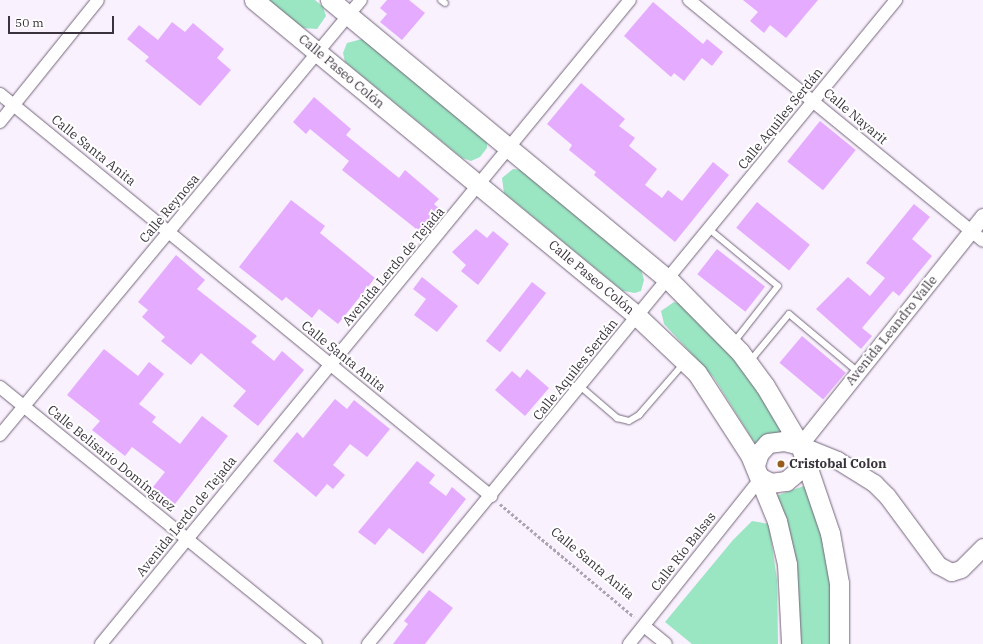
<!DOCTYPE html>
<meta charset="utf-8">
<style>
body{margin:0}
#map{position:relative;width:983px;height:644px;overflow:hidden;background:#faf1ff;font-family:"IBM Plex Serif",serif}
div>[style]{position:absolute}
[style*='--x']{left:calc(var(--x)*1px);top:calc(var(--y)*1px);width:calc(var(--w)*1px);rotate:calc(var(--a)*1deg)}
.green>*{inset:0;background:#9ae5c2}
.building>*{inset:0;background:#e5abfe;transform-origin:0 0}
.path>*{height:2.5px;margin-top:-1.25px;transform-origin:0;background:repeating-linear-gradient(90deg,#ada5b1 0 3px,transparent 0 5px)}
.roads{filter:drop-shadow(0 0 1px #736579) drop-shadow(0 0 1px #736579)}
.service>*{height:6px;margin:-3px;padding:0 3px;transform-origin:3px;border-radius:3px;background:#fff}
.minor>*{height:12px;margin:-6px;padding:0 6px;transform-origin:6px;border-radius:6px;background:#fff}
.tertiary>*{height:15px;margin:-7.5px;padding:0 7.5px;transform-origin:7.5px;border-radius:7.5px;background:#fff}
.secondary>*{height:17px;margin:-8.5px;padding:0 8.5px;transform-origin:8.5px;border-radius:8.5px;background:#fff}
.primary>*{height:19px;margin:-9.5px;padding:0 9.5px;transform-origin:9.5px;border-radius:9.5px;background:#fff}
.dots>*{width:11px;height:11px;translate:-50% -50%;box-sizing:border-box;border:2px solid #fff;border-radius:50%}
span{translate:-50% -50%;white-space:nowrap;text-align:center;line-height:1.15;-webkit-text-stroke:4px #fff;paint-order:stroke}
.street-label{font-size:13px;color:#3a333d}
.poi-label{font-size:13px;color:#3a333d;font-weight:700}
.left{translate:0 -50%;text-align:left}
.scale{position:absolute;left:8px;top:16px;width:106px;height:18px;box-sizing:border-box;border:2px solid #3a333d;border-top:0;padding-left:5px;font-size:12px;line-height:14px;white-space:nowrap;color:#3a333d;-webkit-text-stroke:3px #fff;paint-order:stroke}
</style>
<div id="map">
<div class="green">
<div style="clip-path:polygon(268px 0,315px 0,323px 7px,326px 16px,317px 29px,302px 28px)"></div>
<div style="clip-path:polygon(362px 39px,487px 140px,487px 148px,480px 157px,471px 161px,462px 158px,345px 62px,343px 53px,347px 43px)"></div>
<div style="clip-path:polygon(513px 169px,522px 170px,640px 265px,644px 280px,641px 291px,635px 293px,623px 291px,504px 193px,502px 178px)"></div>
<div style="clip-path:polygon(674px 302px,681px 304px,727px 347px,767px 403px,784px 435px,756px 445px,714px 378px,664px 324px,661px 311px)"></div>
<div style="clip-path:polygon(812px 483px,824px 514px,840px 644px,792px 644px,773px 497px)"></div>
<div style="clip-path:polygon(752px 521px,769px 524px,777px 580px,778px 644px,692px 644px,665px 622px,733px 540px)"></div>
</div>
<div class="building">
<div style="clip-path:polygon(387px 0,409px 0,425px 13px,402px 40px,380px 22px,387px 14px,380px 8px)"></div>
<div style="clip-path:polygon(743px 0,818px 0,786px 38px,770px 25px,764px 33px,750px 21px,758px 12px)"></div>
<div style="clip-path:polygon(653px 2px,703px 44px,707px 39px,723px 52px,712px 66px,702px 58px,684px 81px,674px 73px,671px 77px,624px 36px)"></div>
<div style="clip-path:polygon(172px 22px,185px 32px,193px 23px,224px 49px,217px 58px,231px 70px,200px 106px,145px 61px,149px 57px,127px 39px,139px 25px,158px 40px)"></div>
<div style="clip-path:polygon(581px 83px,625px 119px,619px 126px,635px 138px,629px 146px,657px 169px,645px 185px,662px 198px,668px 190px,682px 201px,713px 162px,729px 175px,675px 242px,594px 175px,596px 172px,569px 150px,572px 145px,547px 124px)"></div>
<div style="clip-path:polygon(314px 97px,351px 129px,346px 135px,399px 178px,405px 170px,439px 199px,434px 204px,440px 209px,420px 232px,342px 170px,349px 161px,310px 129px,306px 134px,293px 122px)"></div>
<div style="left:820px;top:121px;width:46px;height:52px;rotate:39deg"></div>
<div style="clip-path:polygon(291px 200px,325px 226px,320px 233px,375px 278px,338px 324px,319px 309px,312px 318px,286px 297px,282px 301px,239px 267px)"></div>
<div style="left:757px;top:202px;width:68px;height:33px;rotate:39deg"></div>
<div style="clip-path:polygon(914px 204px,930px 217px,912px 239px,932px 256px,899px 296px,893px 291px,862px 328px,872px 336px,861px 349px,816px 309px,848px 277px,870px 296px,885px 278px,866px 263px)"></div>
<div style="clip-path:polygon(476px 229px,487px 238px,493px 231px,509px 244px,478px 285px,461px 271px,466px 265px,452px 252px)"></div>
<div style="left:717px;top:249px;width:61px;height:32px;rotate:38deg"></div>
<div style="clip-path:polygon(176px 255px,205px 280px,197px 289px,257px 336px,251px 342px,274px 361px,282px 351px,304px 370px,258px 426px,233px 406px,246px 391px,201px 353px,191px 365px,161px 341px,165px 337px,142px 317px,148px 310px,138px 302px)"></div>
<div style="clip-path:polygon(422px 277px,458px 306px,437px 332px,414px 315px,426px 299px,413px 289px)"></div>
<div style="left:532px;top:282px;width:18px;height:75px;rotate:38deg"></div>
<div style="left:802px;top:336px;width:57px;height:35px;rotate:40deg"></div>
<div style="clip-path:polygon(104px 349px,138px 376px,149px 362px,164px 374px,139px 404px,156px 417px,152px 422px,180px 444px,202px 416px,228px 436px,175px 504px,153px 487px,165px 472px,132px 447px,125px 456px,92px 430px,100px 421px,67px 395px)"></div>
<div style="clip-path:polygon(527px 369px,549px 388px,525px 416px,495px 390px,512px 371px,520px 378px)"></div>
<div style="clip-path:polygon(335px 399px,347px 409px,354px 400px,390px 429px,367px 457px,350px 444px,333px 465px,345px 475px,333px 489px,327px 484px,316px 497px,273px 461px,297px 432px,303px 438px)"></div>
<div style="clip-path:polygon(417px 461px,435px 475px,429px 483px,446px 496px,452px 487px,466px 499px,423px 554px,389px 528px,375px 545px,358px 532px)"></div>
<div style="clip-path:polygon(429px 590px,453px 608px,425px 644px,393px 644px,408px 624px,404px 621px)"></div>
</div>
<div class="path">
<div style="--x:500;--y:504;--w:175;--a:40.1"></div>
</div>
<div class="roads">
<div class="service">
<div style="--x:441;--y:0;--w:5;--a:37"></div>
<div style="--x:709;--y:229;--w:89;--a:39.6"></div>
<div style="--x:778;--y:286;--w:71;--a:128.2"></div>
<div style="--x:750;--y:361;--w:61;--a:-50.3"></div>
<div style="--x:789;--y:314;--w:90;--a:40"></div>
<div style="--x:581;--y:387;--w:48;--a:40.7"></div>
<div style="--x:617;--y:418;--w:12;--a:14"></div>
<div style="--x:629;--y:421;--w:12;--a:-31"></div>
<div style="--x:639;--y:415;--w:69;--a:-49.1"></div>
</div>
<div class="minor">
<div style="--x:689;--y:0;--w:380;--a:39.3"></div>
<div style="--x:0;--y:94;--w:635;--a:39.31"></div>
<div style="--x:0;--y:122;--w:156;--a:-51.2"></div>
<div style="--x:0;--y:387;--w:407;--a:39.1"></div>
<div style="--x:0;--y:435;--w:565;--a:-50.31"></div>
<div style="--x:644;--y:626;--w:28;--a:39"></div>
<div style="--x:101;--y:644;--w:833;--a:-50.6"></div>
<div style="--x:368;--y:644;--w:833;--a:-50.65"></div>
<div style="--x:629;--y:644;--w:212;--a:-51.5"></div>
</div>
<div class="tertiary">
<div style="--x:800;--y:445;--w:293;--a:-51.4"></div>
</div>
<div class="secondary">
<div style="--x:800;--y:445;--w:40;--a:22"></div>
<div style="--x:837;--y:460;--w:44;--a:31.9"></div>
<div style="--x:874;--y:483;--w:18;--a:45"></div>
<div style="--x:887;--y:496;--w:86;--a:53.5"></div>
<div style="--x:938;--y:565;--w:15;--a:28"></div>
<div style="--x:951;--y:572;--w:10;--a:-17"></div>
<div style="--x:961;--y:569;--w:31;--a:-45"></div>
</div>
<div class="primary">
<div style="--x:254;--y:0;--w:498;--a:39.5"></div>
<div style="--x:638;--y:317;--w:81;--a:43.5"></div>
<div style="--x:697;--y:373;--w:98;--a:57.1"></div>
<div style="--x:750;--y:455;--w:71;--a:67.8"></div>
<div style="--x:777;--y:521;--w:44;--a:76.9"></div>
<div style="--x:787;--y:564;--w:80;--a:87.1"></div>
<div style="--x:330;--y:0;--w:440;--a:39.6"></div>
<div style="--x:669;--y:280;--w:101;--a:45.4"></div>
<div style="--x:740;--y:352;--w:42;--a:53.7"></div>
<div style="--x:765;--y:386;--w:69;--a:59.3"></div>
<div style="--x:800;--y:445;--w:93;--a:71.2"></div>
<div style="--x:830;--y:533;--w:51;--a:79.8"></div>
<div style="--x:839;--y:583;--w:61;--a:90"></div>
<div style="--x:755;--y:465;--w:13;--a:-72"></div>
<div style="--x:759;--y:453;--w:13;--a:-48"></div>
<div style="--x:768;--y:443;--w:16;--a:-7"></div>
<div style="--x:784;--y:441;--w:16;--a:14"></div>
<div style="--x:761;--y:478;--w:11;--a:27"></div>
<div style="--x:771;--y:483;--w:15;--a:-8"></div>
<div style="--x:786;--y:481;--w:17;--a:-40"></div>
<div style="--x:799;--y:470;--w:11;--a:-63"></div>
</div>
</div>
<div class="dots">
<div style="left:781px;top:464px;background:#985c1d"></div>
</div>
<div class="street-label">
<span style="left:341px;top:72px;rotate:40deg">Calle Paseo Colón</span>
<span style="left:855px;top:117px;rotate:40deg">Calle Nayarit</span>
<span style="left:781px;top:119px;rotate:-51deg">Calle Aquiles Serdán</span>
<span style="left:93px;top:151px;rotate:39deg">Calle Santa Anita</span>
<span style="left:170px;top:209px;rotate:-50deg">Calle Reynosa</span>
<span style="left:394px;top:267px;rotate:-50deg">Avenida Lerdo de Tejada</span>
<span style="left:591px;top:278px;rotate:40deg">Calle Paseo Colón</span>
<span style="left:892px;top:331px;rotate:-51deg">Avenida Leandro Valle</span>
<span style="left:343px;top:357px;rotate:39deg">Calle Santa Anita</span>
<span style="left:576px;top:370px;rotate:-51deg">Calle Aquiles Serdán</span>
<span style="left:111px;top:459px;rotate:39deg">Calle Belisario Domínguez</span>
<span style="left:187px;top:517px;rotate:-51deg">Avenida Lerdo de Tejada</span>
<span style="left:684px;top:552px;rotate:-52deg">Calle Río Balsas</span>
<span style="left:592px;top:564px;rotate:40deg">Calle Santa Anita</span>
</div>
<div class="poi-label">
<span class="left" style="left:789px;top:464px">Cristobal Colon</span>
</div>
<div class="scale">50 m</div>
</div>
